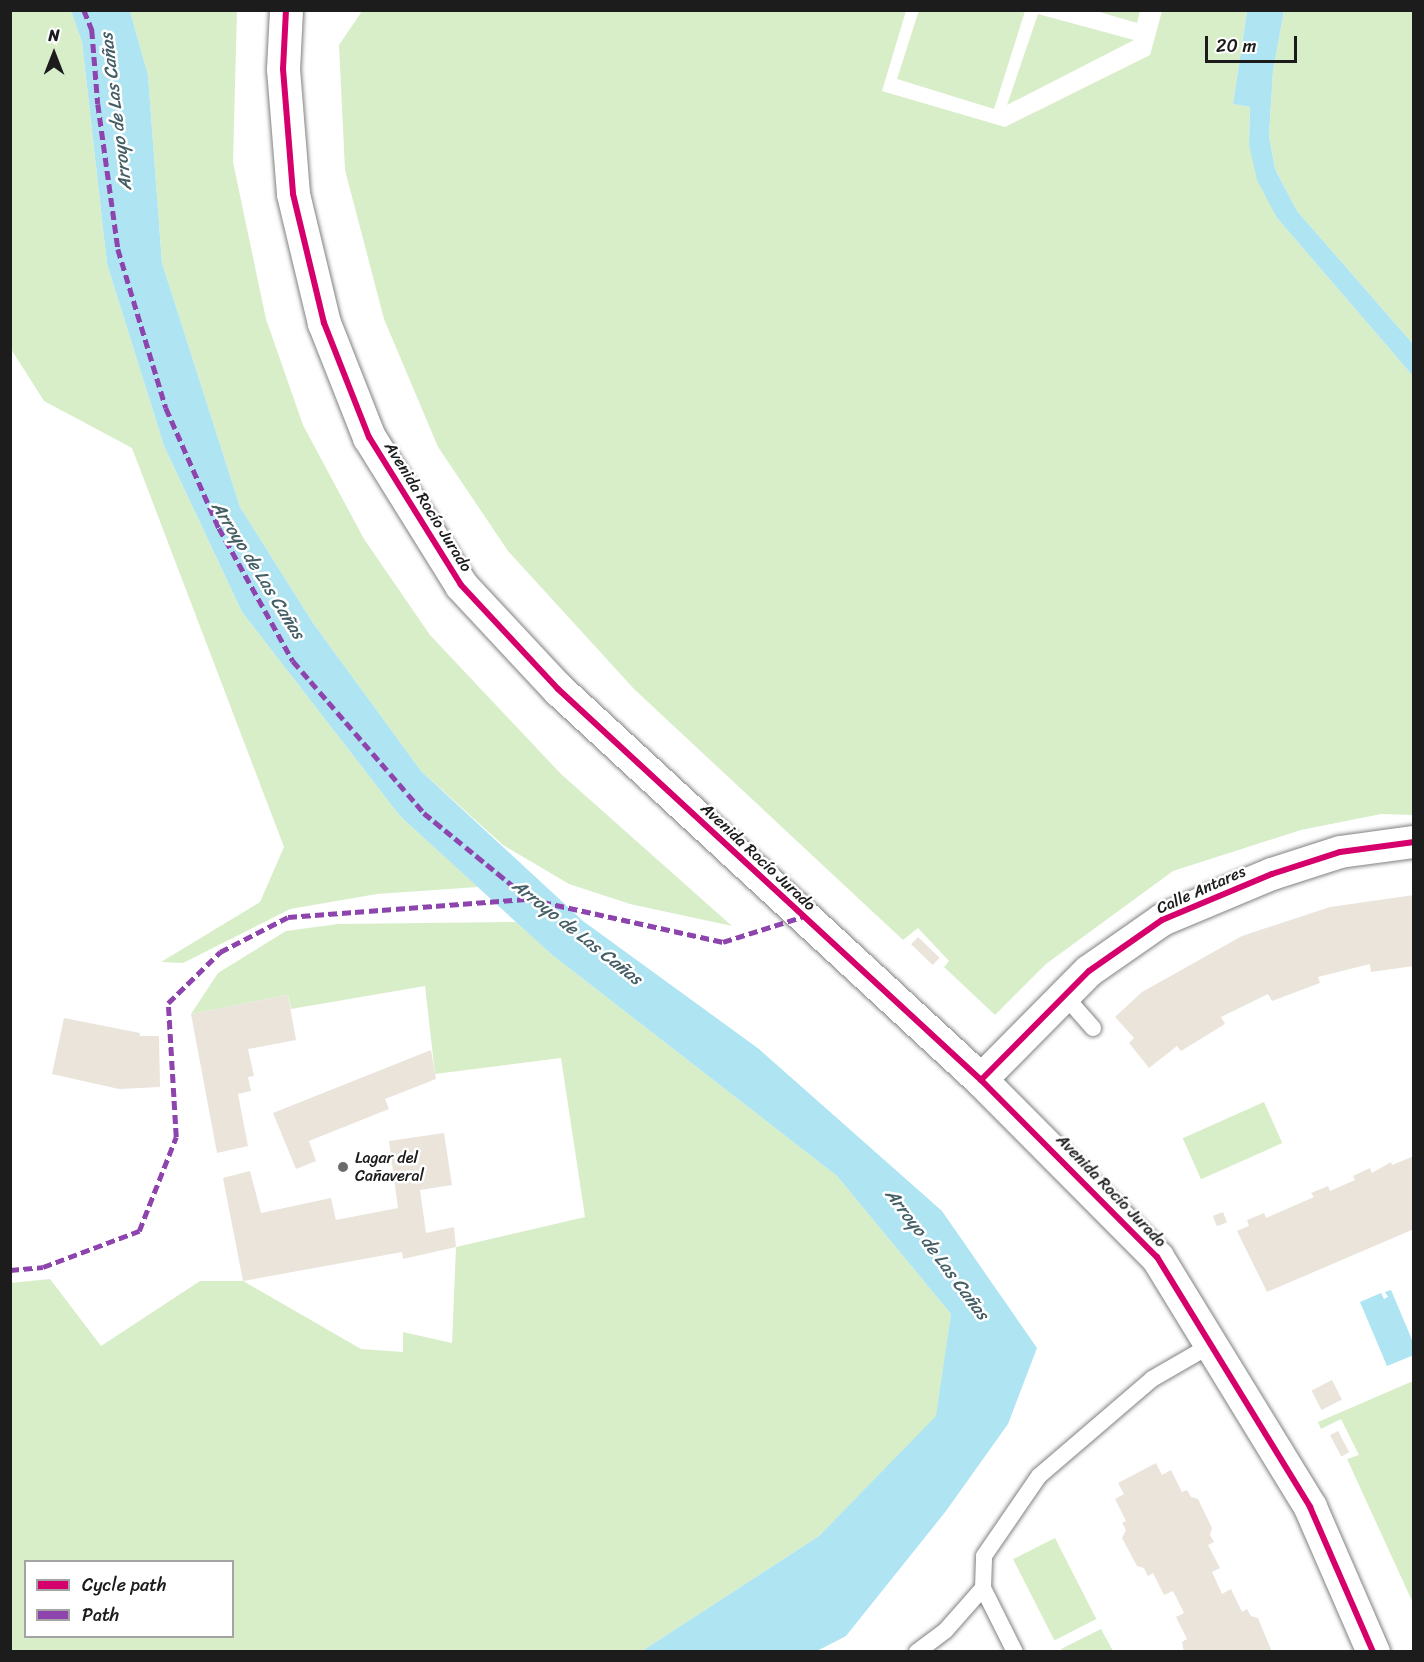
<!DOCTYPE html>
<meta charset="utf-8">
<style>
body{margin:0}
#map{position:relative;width:1424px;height:1662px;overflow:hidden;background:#fff;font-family:Sriracha,sans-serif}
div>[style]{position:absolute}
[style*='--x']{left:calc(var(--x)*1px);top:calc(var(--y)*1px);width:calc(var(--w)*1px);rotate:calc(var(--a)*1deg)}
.green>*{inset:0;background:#d8eec9;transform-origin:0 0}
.water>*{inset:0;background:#afe4f3}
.building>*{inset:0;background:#eae4db;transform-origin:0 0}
.roads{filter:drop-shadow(0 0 2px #828282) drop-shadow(0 0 2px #828282)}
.lane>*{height:16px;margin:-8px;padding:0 8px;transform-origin:8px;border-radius:8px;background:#fff}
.street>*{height:32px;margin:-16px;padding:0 16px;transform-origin:16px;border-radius:16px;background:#fff}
.primary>*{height:33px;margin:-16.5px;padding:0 16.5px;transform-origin:16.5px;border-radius:16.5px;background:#fff}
.quiet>*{height:4.5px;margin-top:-2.25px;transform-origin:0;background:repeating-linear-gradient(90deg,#8e44ad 0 9px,transparent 0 13.5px)}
.cycleway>*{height:6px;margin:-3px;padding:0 3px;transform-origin:3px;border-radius:3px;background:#d6006c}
.dots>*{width:16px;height:16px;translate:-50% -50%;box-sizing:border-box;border:3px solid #fff;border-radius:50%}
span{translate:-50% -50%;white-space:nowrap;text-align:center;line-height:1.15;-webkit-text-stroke:5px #fff;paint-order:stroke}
.street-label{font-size:16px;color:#1c1c1c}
.poi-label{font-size:16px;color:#1c1c1c}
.left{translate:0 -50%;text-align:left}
.water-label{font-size:18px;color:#445e66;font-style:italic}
.frame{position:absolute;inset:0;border:12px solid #1c1c1c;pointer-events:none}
.legend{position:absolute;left:24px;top:1560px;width:210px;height:78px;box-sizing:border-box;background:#fff;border:2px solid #a4a4a4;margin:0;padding:8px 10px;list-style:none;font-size:18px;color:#1c1c1c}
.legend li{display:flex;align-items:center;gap:12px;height:30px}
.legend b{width:30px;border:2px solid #a4a4a4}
.north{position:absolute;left:24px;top:24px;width:60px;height:60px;-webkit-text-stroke:4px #fff;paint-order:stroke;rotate:0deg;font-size:16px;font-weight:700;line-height:24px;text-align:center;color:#1c1c1c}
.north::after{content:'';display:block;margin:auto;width:21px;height:27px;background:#1c1c1c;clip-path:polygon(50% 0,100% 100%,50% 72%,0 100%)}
.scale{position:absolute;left:1205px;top:36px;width:92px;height:27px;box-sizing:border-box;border:3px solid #1c1c1c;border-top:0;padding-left:8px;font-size:18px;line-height:21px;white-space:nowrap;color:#1c1c1c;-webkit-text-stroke:4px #fff;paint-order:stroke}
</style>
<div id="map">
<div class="green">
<div style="clip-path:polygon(919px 10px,1025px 11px,994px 109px,897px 79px)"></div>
<div style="clip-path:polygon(11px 11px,71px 11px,82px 42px,107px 264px,164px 446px,242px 612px,400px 816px,478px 887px,377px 894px,290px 909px,183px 963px,161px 962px,260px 902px,284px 847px,132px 448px,44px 401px,11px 349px)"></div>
<div style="clip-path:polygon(130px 11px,237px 11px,233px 162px,266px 319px,303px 425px,364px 539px,430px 635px,561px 774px,732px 926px,630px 904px,569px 884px,503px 845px,421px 771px,313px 623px,240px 507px,162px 263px,148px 75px)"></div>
<div style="clip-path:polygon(362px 11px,906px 11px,882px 91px,1005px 127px,1150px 55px,1162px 11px,1247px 11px,1233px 104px,1250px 107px,1249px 145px,1277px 218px,1413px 376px,1413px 815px,1381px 814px,1301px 830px,1173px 871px,1046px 964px,995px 1015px,944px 967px,949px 961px,918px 928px,903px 940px,634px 689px,508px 551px,438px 447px,384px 319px,345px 170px,339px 45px)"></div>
<div style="clip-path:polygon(1096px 11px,1140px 11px,1137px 23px)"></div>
<div style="clip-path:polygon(1284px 11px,1413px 11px,1413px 344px,1297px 211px,1275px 169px,1269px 136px,1273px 71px)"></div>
<div style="clip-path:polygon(1038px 14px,1134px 40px,1007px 105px)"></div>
<div style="clip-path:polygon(evenodd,516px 922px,551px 954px,837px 1176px,951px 1314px,937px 1416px,819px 1536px,642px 1651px,11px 1652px,10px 1283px,50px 1279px,101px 1346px,200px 1281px,243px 1281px,361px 1349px,403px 1352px,403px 1332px,452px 1343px,456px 1247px,585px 1217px,561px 1058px,435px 1074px,425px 986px,291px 1009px,288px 995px,191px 1014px,218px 973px,286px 931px,338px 924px,516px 922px,26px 1562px,232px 1562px,232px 1636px,26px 1636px,26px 1562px)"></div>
<div style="left:1264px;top:1102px;width:45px;height:89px;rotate:66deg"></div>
<div style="clip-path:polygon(1413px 1381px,1413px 1603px,1347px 1459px,1359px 1455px,1341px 1419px,1321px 1429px,1318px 1422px)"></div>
<div style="left:1055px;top:1538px;width:91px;height:47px;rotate:63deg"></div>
<div style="clip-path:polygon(1101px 1629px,1113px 1651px,1062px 1651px,1061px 1649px)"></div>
</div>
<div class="water">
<div style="clip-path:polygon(71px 11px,130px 11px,148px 75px,162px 263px,240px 507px,313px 623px,421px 771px,583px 921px,759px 1049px,942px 1211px,1037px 1348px,1008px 1424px,946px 1511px,846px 1636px,817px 1651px,642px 1651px,819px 1536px,936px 1416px,951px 1314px,837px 1176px,551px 954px,400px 816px,242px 612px,164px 446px,107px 264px,82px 42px)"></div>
<div style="clip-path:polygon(1247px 11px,1284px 11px,1273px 71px,1269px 136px,1275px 169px,1297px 211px,1413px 344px,1413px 376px,1277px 218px,1257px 180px,1249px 145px,1250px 107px,1233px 104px)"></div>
<div style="clip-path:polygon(1391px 1290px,1413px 1342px,1414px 1355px,1387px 1366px,1360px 1302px,1381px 1293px,1384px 1299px,1388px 1297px,1385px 1292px)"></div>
</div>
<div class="building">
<div style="clip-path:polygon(1414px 895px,1414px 966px,1371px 972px,1370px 964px,1318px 977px,1320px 983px,1272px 1001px,1268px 994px,1221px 1017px,1225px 1024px,1181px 1051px,1177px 1046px,1149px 1068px,1129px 1043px,1134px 1038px,1115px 1017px,1142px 992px,1242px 936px,1330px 907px)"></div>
<div style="left:918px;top:937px;width:30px;height:10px;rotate:44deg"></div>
<div style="clip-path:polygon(288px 995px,296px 1040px,248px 1049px,254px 1076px,248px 1077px,251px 1091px,238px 1094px,248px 1146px,217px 1153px,191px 1014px)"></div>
<div style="clip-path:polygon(64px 1018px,140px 1033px,140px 1036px,159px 1036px,160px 1087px,119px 1089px,52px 1074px)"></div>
<div style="clip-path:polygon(431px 1050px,436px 1079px,385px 1099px,389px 1109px,309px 1141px,316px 1161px,296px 1169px,273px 1113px)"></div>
<div style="clip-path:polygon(444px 1133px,452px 1185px,420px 1190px,426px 1233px,454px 1227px,456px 1247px,403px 1259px,402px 1252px,243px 1281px,223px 1178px,250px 1171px,261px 1213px,331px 1198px,336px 1220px,398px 1208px,389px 1141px)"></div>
<div style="clip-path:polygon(1414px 1156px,1414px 1229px,1267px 1292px,1237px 1231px,1249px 1226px,1247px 1220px,1264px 1213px,1266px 1218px,1314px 1197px,1311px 1193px,1328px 1186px,1330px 1191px,1355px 1180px,1353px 1176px,1370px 1168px,1372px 1173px,1391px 1162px,1392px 1165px)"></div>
<div style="left:1223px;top:1212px;width:11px;height:11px;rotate:68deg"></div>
<div style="left:1332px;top:1380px;width:22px;height:23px;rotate:63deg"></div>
<div style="left:1338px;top:1431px;width:24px;height:9px;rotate:62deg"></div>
<div style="clip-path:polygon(1156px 1463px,1162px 1475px,1171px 1470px,1182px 1492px,1187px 1490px,1191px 1497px,1198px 1499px,1212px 1528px,1210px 1535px,1214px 1542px,1208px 1545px,1220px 1568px,1212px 1572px,1222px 1594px,1231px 1589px,1242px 1612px,1247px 1609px,1251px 1616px,1258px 1618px,1272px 1652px,1184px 1652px,1182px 1642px,1187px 1639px,1176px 1617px,1184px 1613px,1173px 1591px,1164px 1595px,1153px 1573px,1148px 1576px,1144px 1568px,1137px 1566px,1122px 1538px,1126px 1530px,1122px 1523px,1126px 1521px,1115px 1499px,1124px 1494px,1118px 1483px)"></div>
</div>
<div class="roads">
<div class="lane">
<div style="--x:1064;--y:995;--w:44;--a:48.7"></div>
<div style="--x:917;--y:1652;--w:36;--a:-37"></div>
<div style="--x:946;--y:1630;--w:56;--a:-48.6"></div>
<div style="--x:1015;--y:1652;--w:72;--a:-116.6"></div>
<div style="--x:983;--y:1588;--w:32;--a:-88"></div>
<div style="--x:984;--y:1556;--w:97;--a:-55.5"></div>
<div style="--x:1039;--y:1476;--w:149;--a:-40.6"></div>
<div style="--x:1152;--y:1379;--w:68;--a:-30"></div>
</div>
<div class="street">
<div style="--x:981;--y:1080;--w:153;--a:-45.3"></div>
<div style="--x:1089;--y:971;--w:89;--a:-34.9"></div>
<div style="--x:1162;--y:920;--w:119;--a:-22.7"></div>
<div style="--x:1272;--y:874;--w:71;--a:-17.9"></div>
<div style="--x:1340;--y:852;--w:75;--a:-7.7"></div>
</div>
<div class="primary">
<div style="--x:286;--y:10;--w:59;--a:92.9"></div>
<div style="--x:283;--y:69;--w:125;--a:85.4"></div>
<div style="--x:293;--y:194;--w:133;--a:76.5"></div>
<div style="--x:324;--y:323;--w:123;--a:68.5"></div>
<div style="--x:369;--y:437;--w:174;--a:58.1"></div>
<div style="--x:461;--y:585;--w:142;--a:47"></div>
<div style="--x:558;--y:689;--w:576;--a:42.75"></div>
<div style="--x:981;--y:1080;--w:250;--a:45.2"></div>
<div style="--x:1157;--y:1257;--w:293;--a:58.5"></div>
<div style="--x:1310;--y:1507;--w:158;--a:66.5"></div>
</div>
</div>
<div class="quiet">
<div style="--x:84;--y:10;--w:22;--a:68"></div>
<div style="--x:92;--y:30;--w:74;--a:85.4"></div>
<div style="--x:98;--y:104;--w:146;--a:82.1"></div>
<div style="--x:118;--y:249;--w:166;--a:73.2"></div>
<div style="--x:166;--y:408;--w:131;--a:66.2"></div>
<div style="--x:219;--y:528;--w:152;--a:60.9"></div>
<div style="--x:293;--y:661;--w:201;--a:49.2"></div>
<div style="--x:424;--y:813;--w:136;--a:39.3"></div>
<div style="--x:10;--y:1270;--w:33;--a:-5"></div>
<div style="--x:43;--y:1267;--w:103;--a:-20.6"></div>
<div style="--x:139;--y:1231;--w:101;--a:-68.5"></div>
<div style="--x:176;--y:1137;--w:134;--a:-93.4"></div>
<div style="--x:168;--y:1003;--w:73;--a:-44.4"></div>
<div style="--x:220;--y:952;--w:76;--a:-27.2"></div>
<div style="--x:288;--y:917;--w:242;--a:-4.3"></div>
<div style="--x:529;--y:899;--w:199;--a:12.5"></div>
<div style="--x:723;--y:942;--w:83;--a:-17.6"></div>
</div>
<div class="cycleway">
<div style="--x:286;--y:10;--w:59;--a:92.9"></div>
<div style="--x:283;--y:69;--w:125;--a:85.4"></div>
<div style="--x:293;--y:194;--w:133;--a:76.5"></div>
<div style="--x:324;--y:323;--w:123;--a:68.5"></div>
<div style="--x:369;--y:437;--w:174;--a:58.1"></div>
<div style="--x:461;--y:585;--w:142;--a:47"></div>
<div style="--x:558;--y:689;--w:576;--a:42.75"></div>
<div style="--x:981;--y:1080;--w:250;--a:45.2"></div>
<div style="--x:1157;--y:1257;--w:293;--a:58.5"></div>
<div style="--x:1310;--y:1507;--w:158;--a:66.5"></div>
<div style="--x:981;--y:1080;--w:153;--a:-45.3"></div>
<div style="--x:1089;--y:971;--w:89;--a:-34.9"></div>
<div style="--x:1162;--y:920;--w:119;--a:-22.7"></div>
<div style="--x:1272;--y:874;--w:71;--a:-17.9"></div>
<div style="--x:1340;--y:852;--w:75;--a:-7.7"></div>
</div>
<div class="dots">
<div style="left:343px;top:1167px;background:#6b6b6b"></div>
</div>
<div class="street-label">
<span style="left:428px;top:507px;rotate:58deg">Avenida Rocío Jurado</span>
<span style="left:758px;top:857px;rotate:43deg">Avenida Rocío Jurado</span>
<span style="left:1201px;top:890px;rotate:-24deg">Calle Antares</span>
<span style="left:1111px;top:1191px;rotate:46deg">Avenida Rocío Jurado</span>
</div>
<div class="poi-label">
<span class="left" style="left:355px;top:1167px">Lagar del<br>Cañaveral</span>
</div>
<div class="water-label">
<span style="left:116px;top:112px;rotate:-97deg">Arroyo de Las Cañas</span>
<span style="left:258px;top:570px;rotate:58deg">Arroyo de Las Cañas</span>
<span style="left:577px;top:932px;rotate:38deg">Arroyo de Las Cañas</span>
<span style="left:937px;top:1254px;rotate:53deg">Arroyo de Las Cañas</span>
</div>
<div class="frame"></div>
<ul class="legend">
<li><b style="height:8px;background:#d6006c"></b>Cycle path</li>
<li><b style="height:8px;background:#8e44ad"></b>Path</li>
</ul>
<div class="north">N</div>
<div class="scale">20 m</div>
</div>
